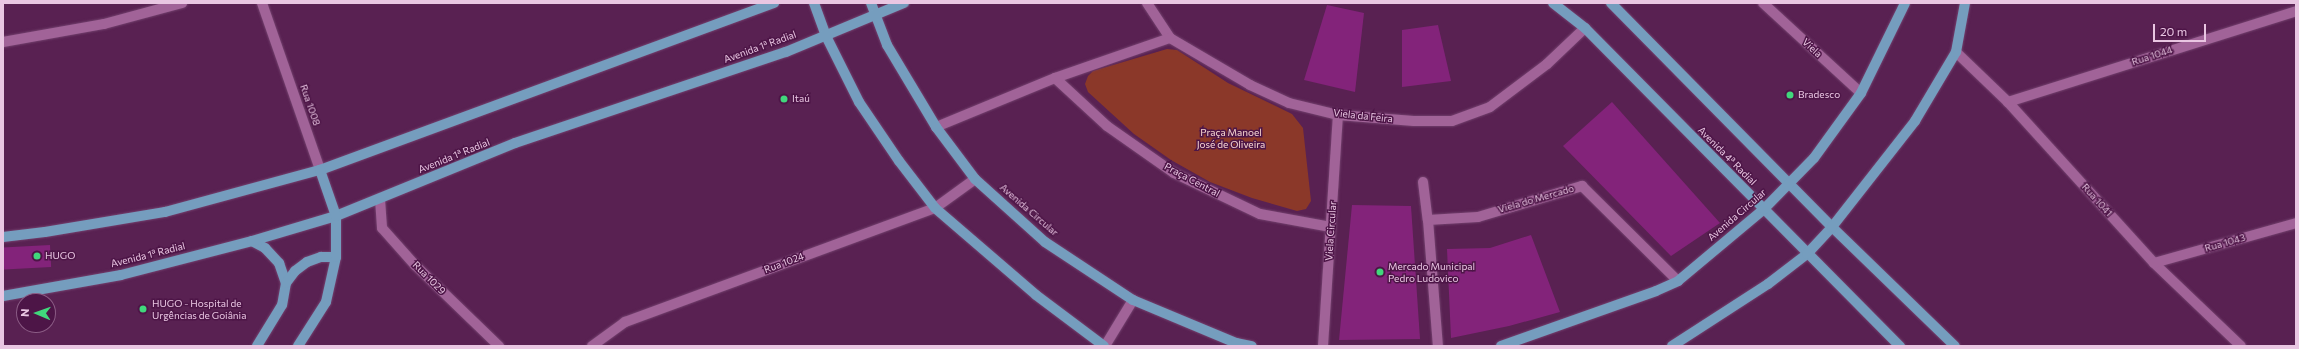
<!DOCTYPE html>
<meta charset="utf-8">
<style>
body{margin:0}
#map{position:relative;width:2299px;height:349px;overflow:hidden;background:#592152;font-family:Commissioner,sans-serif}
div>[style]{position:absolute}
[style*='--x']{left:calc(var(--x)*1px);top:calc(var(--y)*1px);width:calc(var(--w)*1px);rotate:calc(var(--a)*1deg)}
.green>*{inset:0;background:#8b3829}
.building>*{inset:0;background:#83237a;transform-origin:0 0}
.roads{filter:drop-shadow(0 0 1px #73416e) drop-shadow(0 0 1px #73416e)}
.minor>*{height:10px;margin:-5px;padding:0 5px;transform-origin:5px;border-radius:5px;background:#a16398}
.major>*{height:10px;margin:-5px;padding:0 5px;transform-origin:5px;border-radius:5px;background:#759dbe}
.dots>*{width:11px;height:11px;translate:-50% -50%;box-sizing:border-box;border:2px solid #4d1547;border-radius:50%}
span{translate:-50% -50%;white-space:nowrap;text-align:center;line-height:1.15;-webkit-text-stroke:3px #4d1547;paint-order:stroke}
.street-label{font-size:10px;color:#e9c6e2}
.poi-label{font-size:10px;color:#e9c6e2}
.left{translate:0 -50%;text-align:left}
.park-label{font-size:10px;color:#f8d7d0}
.frame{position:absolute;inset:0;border:4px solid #e9c6e2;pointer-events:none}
.north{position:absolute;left:16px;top:293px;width:40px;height:40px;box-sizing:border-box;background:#4d1547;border:1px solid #8b5c85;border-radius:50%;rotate:272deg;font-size:11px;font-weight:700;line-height:16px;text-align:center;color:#e9c6e2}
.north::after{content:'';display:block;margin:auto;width:14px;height:18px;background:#41d77c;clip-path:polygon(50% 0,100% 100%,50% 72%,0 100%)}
.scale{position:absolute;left:2153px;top:24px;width:53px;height:18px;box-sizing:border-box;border:2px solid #e9c6e2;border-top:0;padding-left:5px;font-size:12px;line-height:14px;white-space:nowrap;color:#e9c6e2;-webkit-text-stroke:3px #4d1547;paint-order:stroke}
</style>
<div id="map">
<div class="green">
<div style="clip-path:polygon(1167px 49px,1177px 50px,1228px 83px,1292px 114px,1303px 128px,1311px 201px,1306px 209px,1297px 211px,1252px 198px,1210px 182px,1171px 160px,1134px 134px,1088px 92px,1085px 84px,1088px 76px,1093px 71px)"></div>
</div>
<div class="building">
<div style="clip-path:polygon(1327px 5px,1364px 13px,1355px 92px,1304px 80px)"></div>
<div style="clip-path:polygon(1438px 25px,1451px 81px,1402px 87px,1402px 30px)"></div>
<div style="clip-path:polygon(1612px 102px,1720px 223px,1671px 256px,1563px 146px)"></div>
<div style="clip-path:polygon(1352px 205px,1411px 206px,1420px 339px,1339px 340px)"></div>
<div style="clip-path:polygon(1531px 235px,1560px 312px,1509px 326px,1451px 338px,1447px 249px,1490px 248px)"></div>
<div style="left:50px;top:245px;width:22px;height:47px;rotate:87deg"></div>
</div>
<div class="roads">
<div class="minor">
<div style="--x:262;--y:3;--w:177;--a:70.8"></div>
<div style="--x:1147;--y:3;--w:42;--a:56.7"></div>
<div style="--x:1170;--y:38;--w:93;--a:30.4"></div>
<div style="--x:1250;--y:85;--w:43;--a:24.8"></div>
<div style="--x:1289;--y:103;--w:50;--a:13.8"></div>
<div style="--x:1338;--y:115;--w:76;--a:4.5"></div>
<div style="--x:1414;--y:121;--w:38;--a:0"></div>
<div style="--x:1452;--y:121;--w:40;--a:-20.2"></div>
<div style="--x:1490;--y:107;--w:71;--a:-37"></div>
<div style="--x:1547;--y:64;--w:52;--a:-43.5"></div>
<div style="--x:1763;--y:3;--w:133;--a:42.6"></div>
<div style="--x:3;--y:42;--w:103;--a:-10.1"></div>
<div style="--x:104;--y:24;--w:81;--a:-15.1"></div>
<div style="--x:1956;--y:52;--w:72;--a:43.9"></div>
<div style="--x:2008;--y:102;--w:217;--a:47.8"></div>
<div style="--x:2154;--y:263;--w:120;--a:43.7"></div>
<div style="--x:1055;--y:78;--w:71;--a:42.7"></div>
<div style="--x:1107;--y:126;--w:82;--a:35"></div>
<div style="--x:1174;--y:173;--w:95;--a:25.5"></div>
<div style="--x:1260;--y:214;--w:72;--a:10.4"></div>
<div style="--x:2008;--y:102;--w:302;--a:-17.5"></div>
<div style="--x:936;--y:127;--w:129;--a:-22.4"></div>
<div style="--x:1055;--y:78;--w:122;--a:-19.2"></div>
<div style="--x:1423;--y:182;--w:38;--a:83"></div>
<div style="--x:1428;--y:220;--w:126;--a:85.5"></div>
<div style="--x:380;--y:199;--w:29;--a:86"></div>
<div style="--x:382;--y:228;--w:50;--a:48.3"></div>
<div style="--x:415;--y:265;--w:117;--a:44"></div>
<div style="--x:1428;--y:220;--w:50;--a:-3.4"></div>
<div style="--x:1478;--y:217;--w:109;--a:-16.6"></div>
<div style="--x:1582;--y:186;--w:135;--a:44.7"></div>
<div style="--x:2154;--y:263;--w:148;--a:-15.7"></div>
<div style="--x:592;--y:346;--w:41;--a:-36"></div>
<div style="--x:625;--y:322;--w:330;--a:-20.2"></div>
<div style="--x:935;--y:208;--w:49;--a:-35.9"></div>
<div style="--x:1105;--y:346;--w:54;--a:-58.7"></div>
<div style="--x:1323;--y:346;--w:231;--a:-86.3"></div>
</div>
<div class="major">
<div style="--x:814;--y:3;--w:33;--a:70"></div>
<div style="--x:825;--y:34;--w:76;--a:63.4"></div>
<div style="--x:859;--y:102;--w:71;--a:55.9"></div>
<div style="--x:899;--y:161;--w:59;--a:52.5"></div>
<div style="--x:935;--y:208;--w:133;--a:40.7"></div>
<div style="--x:1036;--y:295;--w:85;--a:36.9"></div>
<div style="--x:871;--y:3;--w:45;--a:69.1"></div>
<div style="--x:887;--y:45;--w:96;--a:59.1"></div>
<div style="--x:936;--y:127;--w:65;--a:53.1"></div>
<div style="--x:975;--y:179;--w:94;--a:42"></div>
<div style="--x:1045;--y:242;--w:105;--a:33.4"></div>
<div style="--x:1133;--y:300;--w:112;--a:22.7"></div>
<div style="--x:1236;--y:343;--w:16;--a:11"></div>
<div style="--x:1553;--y:3;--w:41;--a:38"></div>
<div style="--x:1585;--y:28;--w:448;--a:45.3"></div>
<div style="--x:1611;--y:3;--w:315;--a:45.4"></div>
<div style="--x:1832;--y:227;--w:171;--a:44.1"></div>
<div style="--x:3;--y:237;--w:42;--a:-6.8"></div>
<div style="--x:45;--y:232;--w:122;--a:-9.5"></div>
<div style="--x:165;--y:212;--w:161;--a:-15.2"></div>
<div style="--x:320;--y:170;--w:484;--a:-20.2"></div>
<div style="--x:252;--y:241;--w:15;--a:28"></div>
<div style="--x:265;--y:248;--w:21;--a:47"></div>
<div style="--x:279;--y:263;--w:21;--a:71"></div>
<div style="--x:286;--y:283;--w:22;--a:100"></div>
<div style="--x:282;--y:305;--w:48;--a:121.4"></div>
<div style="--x:286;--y:283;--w:15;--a:-53"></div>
<div style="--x:295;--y:271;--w:15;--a:-37"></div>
<div style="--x:307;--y:262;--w:15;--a:-20"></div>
<div style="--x:321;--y:257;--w:15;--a:0"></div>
<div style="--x:3;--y:296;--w:120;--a:-10.1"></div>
<div style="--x:121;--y:275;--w:135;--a:-14.5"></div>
<div style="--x:252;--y:241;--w:88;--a:-16.6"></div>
<div style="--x:336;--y:216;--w:193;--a:-22.2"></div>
<div style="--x:515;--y:143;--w:286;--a:-18.6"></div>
<div style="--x:786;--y:52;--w:128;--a:-22.6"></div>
<div style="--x:298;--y:346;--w:52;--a:-57.5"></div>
<div style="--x:326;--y:302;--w:46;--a:-77.5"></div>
<div style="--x:336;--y:257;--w:41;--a:-90"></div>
<div style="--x:336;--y:216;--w:49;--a:-109.2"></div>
<div style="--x:1501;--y:346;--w:164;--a:-19.5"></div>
<div style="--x:1656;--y:291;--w:24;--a:-24"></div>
<div style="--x:1678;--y:281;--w:112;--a:-39.9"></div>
<div style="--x:1764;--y:209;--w:71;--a:-45.6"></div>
<div style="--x:1814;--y:158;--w:80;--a:-54.1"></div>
<div style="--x:1861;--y:93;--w:100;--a:-63.9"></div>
<div style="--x:1672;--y:346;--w:114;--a:-32.9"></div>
<div style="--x:1768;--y:284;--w:49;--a:-37.6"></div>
<div style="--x:1807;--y:254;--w:37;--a:-47"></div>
<div style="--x:1832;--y:227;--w:135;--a:-51.9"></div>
<div style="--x:1915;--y:121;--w:80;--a:-59.3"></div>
<div style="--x:1956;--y:52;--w:50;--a:-79.6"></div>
</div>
</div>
<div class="dots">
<div style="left:1790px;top:95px;background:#41d77c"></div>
<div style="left:784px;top:99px;background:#41d77c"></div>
<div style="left:37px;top:256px;background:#41d77c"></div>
<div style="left:1380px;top:272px;background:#41d77c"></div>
<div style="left:143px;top:309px;background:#41d77c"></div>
</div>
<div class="street-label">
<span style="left:760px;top:47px;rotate:-20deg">Avenida 1ª Radial</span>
<span style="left:1812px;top:48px;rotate:43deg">Viela</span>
<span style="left:2152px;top:56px;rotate:-18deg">Rua 1044</span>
<span style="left:310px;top:105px;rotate:71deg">Rua 1008</span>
<span style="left:1363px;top:116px;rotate:6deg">Viela da Feira</span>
<span style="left:454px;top:156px;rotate:-22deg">Avenida 1ª Radial</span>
<span style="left:1727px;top:156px;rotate:45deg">Avenida 4ª Radial</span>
<span style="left:1192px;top:180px;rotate:28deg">Praça Central</span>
<span style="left:1536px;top:199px;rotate:-16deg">Viela do Mercado</span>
<span style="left:2097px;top:200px;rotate:48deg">Rua 1041</span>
<span style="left:1029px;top:210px;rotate:41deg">Avenida Circular</span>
<span style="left:1737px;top:215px;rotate:-41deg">Avenida Circular</span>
<span style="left:1331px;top:231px;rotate:-86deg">Viela Circular</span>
<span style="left:2225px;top:243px;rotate:-16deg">Rua 1043</span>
<span style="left:148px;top:255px;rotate:-14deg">Avenida 1ª Radial</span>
<span style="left:784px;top:263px;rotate:-20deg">Rua 1024</span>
<span style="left:429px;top:278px;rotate:45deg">Rua 1029</span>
</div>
<div class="poi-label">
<span class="left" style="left:1798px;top:95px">Bradesco</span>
<span class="left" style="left:792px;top:99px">Itaú</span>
<span class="left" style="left:45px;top:256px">HUGO</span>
<span class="left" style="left:1388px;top:272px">Mercado Municipal<br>Pedro Ludovico</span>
<span class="left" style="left:152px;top:309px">HUGO - Hospital de<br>Urgências de Goiânia</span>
</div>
<div class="park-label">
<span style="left:1231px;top:138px">Praça Manoel<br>José de Oliveira</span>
</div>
<div class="frame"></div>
<div class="north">N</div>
<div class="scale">20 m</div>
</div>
